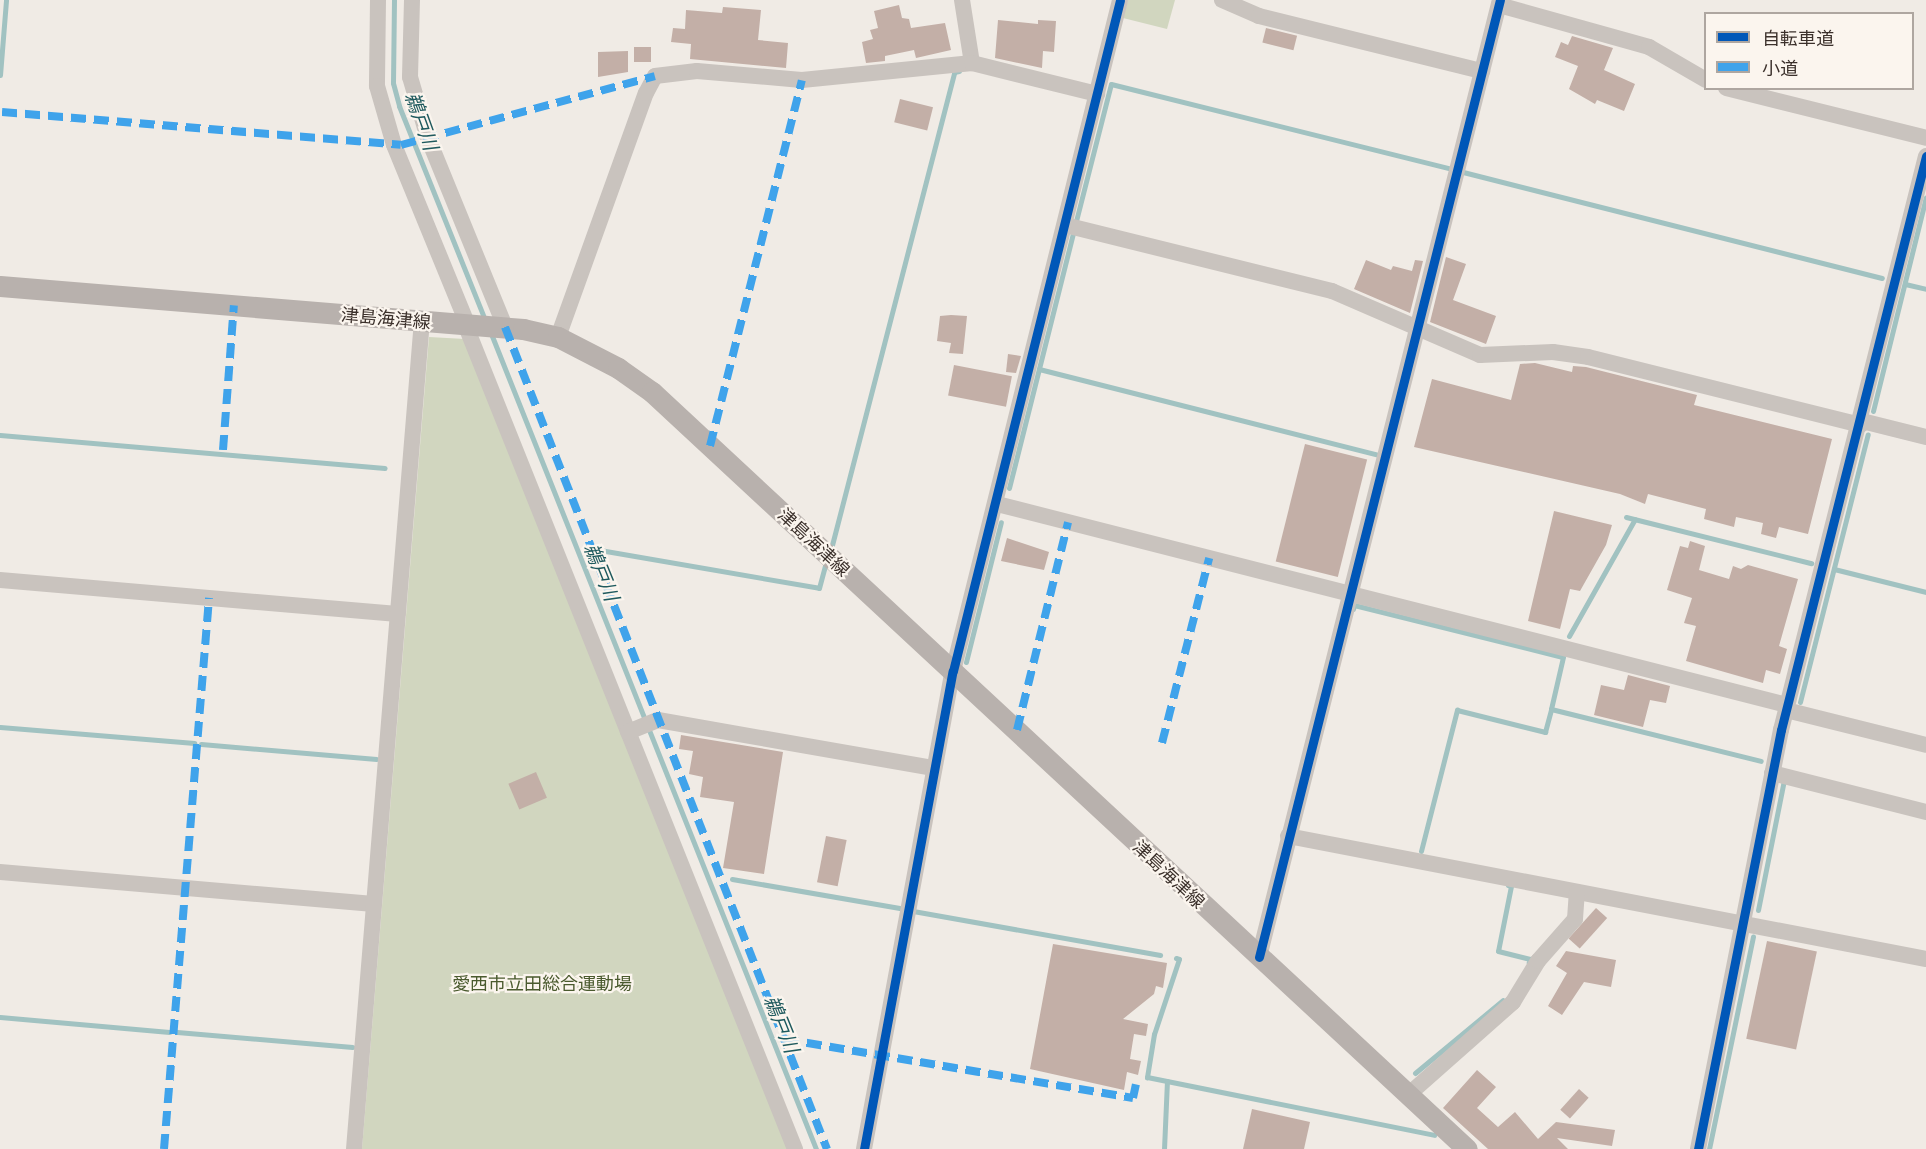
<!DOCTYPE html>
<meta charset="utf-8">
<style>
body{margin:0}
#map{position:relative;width:1926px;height:1149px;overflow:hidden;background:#f0ebe5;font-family:Lato,"Noto Sans JP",sans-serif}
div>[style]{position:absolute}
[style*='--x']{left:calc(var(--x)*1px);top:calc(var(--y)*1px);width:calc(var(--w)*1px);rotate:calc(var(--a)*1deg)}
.green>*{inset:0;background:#d1d6bf}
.stream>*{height:5px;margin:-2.5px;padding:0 2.5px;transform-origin:2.5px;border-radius:2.5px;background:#a1c2c1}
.building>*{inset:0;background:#c3afa7;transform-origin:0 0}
.minor>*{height:16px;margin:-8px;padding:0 8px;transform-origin:8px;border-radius:8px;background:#c9c3be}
.major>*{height:21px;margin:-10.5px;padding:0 10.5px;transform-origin:10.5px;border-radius:10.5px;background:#b8b1ad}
.quiet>*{height:8px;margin-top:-4px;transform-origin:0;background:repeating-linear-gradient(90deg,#3fa3eb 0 15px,transparent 0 23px)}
.cycleway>*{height:9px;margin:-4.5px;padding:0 4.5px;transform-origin:4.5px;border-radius:4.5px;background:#0057b8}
span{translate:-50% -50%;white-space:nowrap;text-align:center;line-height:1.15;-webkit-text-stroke:4.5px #fbf5ee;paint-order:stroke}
.street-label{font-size:18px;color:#3b302b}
.park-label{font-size:18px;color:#4a5a2e}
.water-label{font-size:20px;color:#1f5a5e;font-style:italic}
.legend{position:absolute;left:1704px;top:12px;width:210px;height:78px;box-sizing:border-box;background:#fbf5ee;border:2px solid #aea6a0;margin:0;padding:8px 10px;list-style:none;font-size:18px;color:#3b302b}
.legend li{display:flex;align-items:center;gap:12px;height:30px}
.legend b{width:30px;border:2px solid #aea6a0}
</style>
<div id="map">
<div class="green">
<div style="clip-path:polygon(1128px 0,1175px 0,1167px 29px,1123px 18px)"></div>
<div style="clip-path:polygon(429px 337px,465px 339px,789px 1149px,362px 1149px)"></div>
</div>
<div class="stream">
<div style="--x:394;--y:0;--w:83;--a:90.7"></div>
<div style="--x:393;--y:83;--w:24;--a:75"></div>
<div style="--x:399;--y:106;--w:231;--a:68.1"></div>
<div style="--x:0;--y:75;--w:75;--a:-85.4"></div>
<div style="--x:1463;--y:172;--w:432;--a:14.2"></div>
<div style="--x:1076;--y:221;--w:141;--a:-75.7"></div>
<div style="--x:1111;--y:84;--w:350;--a:14"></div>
<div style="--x:1905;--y:284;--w:22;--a:13"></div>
<div style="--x:490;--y:331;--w:881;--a:68.27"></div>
<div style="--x:1039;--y:369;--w:348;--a:14.2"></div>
<div style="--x:1873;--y:411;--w:220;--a:-76.1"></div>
<div style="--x:0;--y:435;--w:386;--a:4.9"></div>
<div style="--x:1009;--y:488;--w:263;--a:-75.9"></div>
<div style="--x:1626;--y:517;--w:191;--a:14"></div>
<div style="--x:832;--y:545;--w:488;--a:-75.5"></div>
<div style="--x:954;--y:72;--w:5;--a:-11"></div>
<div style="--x:594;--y:549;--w:228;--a:9.8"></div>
<div style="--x:819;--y:588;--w:24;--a:-75"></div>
<div style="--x:1834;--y:569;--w:95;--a:14"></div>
<div style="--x:1353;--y:609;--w:4;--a:-76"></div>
<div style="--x:1354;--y:605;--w:215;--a:14"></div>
<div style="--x:1563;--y:657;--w:53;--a:103"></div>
<div style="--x:1569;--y:636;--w:134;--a:-60.6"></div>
<div style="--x:966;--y:662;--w:144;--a:-76"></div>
<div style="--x:1800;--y:702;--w:276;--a:-75.8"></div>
<div style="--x:0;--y:727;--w:195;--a:4.7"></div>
<div style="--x:201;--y:744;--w:176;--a:4.9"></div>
<div style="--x:1421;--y:851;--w:146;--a:-75.7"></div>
<div style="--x:1457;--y:710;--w:91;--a:14"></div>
<div style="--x:1545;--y:732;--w:24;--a:-75"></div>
<div style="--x:1551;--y:709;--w:216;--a:13.9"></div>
<div style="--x:732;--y:879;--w:170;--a:9.8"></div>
<div style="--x:1508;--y:885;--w:3;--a:18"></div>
<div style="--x:1511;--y:886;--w:66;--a:101.3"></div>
<div style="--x:1498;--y:951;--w:34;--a:14"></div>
<div style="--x:1531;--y:959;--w:4;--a:124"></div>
<div style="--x:1758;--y:910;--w:133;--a:-78.7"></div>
<div style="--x:913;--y:911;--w:251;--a:10.1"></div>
<div style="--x:1176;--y:958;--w:3;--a:18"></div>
<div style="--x:1179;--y:959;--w:79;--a:108.4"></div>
<div style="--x:1154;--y:1034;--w:44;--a:99.2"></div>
<div style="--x:1147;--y:1077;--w:293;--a:11.4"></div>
<div style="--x:0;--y:1017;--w:170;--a:5.1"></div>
<div style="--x:177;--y:1032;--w:176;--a:4.9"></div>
<div style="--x:1415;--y:1073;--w:114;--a:-39.7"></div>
<div style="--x:1164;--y:1149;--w:68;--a:-87.5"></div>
<div style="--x:1709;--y:1149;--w:217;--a:-78.3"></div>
</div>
<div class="building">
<div style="clip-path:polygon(899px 5px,902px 18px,909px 19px,911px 28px,945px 23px,951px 50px,916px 58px,914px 50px,885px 56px,885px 61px,866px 63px,862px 42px,873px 39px,870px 30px,878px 28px,874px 11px)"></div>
<div style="clip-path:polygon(723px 7px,761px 10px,758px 40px,788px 43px,786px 68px,690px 59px,691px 44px,671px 42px,673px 28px,685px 29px,686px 10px,722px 13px)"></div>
<div style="clip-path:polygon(998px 20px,1038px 24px,1038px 20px,1056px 21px,1054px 52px,1043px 51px,1042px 68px,995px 58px)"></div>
<div style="left:1266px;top:28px;width:32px;height:15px;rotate:14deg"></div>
<div style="clip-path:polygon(1572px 36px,1613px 48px,1604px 70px,1635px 84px,1624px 111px,1597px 100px,1595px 104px,1569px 89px,1578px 66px,1555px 57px,1561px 42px,1568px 45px)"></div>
<div style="left:634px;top:47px;width:17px;height:15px"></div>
<div style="clip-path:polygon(628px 51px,628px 72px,598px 77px,598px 52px)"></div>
<div style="left:900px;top:99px;width:34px;height:24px;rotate:14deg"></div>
<div style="clip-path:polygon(1446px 257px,1466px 264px,1453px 300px,1496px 316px,1486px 344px,1430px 322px)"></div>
<div style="clip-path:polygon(1366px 260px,1391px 270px,1393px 266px,1412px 271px,1415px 260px,1423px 261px,1410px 313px,1354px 289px)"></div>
<div style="clip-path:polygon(951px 315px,967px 316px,963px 354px,949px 353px,951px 343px,937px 341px,940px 316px)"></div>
<div style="clip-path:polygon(1008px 354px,1021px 356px,1016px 373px,1006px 372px)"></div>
<div style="clip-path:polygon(1535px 363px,1572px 372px,1573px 366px,1586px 367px,1697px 395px,1694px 405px,1832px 439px,1808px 534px,1779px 527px,1776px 538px,1761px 534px,1763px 523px,1736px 517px,1734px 527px,1704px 519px,1706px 509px,1648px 494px,1645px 504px,1620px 494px,1414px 447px,1432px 379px,1511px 400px,1520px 364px)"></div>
<div style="left:954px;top:365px;width:59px;height:31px;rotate:11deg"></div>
<div style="left:1305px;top:444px;width:64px;height:121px;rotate:14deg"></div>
<div style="clip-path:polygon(1554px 511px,1612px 525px,1606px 545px,1580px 591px,1570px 589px,1560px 629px,1528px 621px)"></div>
<div style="clip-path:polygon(1007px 538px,1049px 552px,1044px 570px,1001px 561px)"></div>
<div style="clip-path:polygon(1690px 541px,1705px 546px,1699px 570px,1729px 579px,1733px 566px,1741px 569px,1748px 565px,1798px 579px,1779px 646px,1787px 649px,1780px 674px,1766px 670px,1763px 683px,1686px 661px,1696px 626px,1684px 623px,1692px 598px,1667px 590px,1680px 546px,1688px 548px)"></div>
<div style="clip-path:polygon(1628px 675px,1670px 686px,1666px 703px,1650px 700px,1643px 727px,1594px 715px,1601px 685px,1624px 690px)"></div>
<div style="clip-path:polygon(681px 735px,783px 752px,764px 874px,723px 868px,734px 802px,700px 797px,703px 777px,689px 774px,693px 751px,679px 749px)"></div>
<div style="left:536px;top:772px;width:28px;height:30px;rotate:67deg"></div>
<div style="left:826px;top:836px;width:21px;height:47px;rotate:11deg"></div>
<div style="left:1596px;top:908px;width:15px;height:41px;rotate:42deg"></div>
<div style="left:1767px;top:941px;width:51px;height:100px;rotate:12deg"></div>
<div style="clip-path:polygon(1053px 944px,1167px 963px,1163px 988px,1156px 986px,1154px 994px,1123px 1019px,1148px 1024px,1146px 1036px,1134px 1034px,1130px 1059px,1141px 1061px,1138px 1075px,1127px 1072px,1124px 1090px,1030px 1069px)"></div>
<div style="clip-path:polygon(1566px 951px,1616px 960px,1611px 987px,1584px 982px,1562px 1015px,1548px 1006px,1567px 973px,1556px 966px)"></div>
<div style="clip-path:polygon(1477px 1070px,1496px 1087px,1477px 1108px,1498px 1127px,1515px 1112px,1538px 1139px,1556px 1122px,1615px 1130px,1612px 1146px,1557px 1138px,1568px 1149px,1488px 1149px,1443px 1108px)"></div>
<div style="left:1579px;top:1089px;width:13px;height:28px;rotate:42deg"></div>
<div style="clip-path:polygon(1252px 1109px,1310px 1122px,1304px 1149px,1243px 1149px)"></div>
</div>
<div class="minor">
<div style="--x:378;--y:0;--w:86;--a:90.7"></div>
<div style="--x:377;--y:86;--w:61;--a:73.9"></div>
<div style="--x:394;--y:145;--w:195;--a:67.7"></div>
<div style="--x:412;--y:0;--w:77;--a:91.5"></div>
<div style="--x:410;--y:77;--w:64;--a:73.6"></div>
<div style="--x:428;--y:138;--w:204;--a:67.8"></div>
<div style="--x:962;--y:0;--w:64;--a:81"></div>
<div style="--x:1222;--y:0;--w:40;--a:23.4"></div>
<div style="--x:1259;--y:16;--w:230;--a:13.9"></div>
<div style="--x:1499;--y:5;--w:156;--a:15.6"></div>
<div style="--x:1649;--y:47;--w:66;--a:30.1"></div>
<div style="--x:1726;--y:88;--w:206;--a:14"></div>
<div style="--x:1065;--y:225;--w:275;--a:13.9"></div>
<div style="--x:1332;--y:291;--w:161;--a:23.4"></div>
<div style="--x:1480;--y:355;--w:73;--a:-2.4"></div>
<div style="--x:1553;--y:352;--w:35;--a:8"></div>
<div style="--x:1588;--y:357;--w:281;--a:14"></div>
<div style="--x:465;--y:324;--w:889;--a:68.2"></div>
<div style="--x:558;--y:337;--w:259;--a:-70.2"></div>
<div style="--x:646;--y:93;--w:19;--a:-62"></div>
<div style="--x:655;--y:76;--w:42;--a:-6.8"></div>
<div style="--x:697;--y:71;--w:105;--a:4.9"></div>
<div style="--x:802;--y:80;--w:171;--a:-5.7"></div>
<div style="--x:972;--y:63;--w:129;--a:13.9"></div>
<div style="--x:1862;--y:421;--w:66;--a:14"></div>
<div style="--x:997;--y:504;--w:815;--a:14.27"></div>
<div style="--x:0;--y:580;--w:399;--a:4.9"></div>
<div style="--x:1786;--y:710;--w:144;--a:14"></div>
<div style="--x:628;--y:732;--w:32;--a:-22"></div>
<div style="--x:658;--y:720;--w:280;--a:9.9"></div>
<div style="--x:1772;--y:773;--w:159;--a:14.2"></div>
<div style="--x:1288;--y:836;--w:650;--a:10.91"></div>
<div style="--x:0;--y:872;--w:375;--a:4.9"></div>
<div style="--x:1259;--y:957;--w:987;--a:-75.87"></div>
<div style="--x:1408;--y:1095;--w:140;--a:-41.5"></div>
<div style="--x:1513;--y:1002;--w:48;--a:-58.6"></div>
<div style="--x:1538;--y:961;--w:56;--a:-48.6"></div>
<div style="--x:1575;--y:919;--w:27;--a:-86"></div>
<div style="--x:354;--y:1149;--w:831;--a:-85.31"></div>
<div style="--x:864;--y:1149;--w:486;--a:-79.5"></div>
<div style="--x:953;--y:671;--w:691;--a:-76.02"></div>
<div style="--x:1698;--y:1149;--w:427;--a:-78.8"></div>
<div style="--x:1781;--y:730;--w:592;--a:-75.82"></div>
</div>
<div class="major">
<div style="--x:0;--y:286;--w:525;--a:4.7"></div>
<div style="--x:523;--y:329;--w:36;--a:13"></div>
<div style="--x:558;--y:337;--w:68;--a:27.3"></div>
<div style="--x:618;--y:368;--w:42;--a:35.2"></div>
<div style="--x:652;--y:392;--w:1112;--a:42.89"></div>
</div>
<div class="quiet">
<div style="--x:2;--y:112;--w:400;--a:4.7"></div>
<div style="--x:401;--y:145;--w:263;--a:-15.2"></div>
<div style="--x:505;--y:327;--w:883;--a:68.61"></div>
<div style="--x:710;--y:446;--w:377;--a:-75.9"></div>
<div style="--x:223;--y:450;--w:145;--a:-85.7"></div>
<div style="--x:1017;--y:730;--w:214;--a:-76.2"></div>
<div style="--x:1162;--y:743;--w:191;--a:-75.7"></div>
<div style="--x:784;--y:1039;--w:354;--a:9.6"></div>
<div style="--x:1133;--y:1098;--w:14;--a:-78"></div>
<div style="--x:164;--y:1149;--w:553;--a:-85.33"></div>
</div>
<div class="cycleway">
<div style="--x:1259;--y:957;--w:987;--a:-75.87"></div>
<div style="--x:864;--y:1149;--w:486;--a:-79.5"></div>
<div style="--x:953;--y:671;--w:691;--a:-76.02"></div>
<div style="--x:1698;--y:1149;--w:427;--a:-78.8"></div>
<div style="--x:1781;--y:730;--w:592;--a:-75.82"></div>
</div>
<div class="street-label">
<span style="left:386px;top:318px;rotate:5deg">津島海津線</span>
<span style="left:814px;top:542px;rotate:43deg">津島海津線</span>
<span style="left:1169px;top:874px;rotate:43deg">津島海津線</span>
</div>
<div class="park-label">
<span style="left:542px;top:983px">愛西市立田総合運動場</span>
</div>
<div class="water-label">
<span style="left:422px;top:121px;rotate:70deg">鵜戸川</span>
<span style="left:602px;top:572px;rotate:68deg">鵜戸川</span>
<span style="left:782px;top:1024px;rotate:68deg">鵜戸川</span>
</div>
<ul class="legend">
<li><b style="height:8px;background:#0057b8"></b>自転車道</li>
<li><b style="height:8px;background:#3fa3eb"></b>小道</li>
</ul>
</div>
